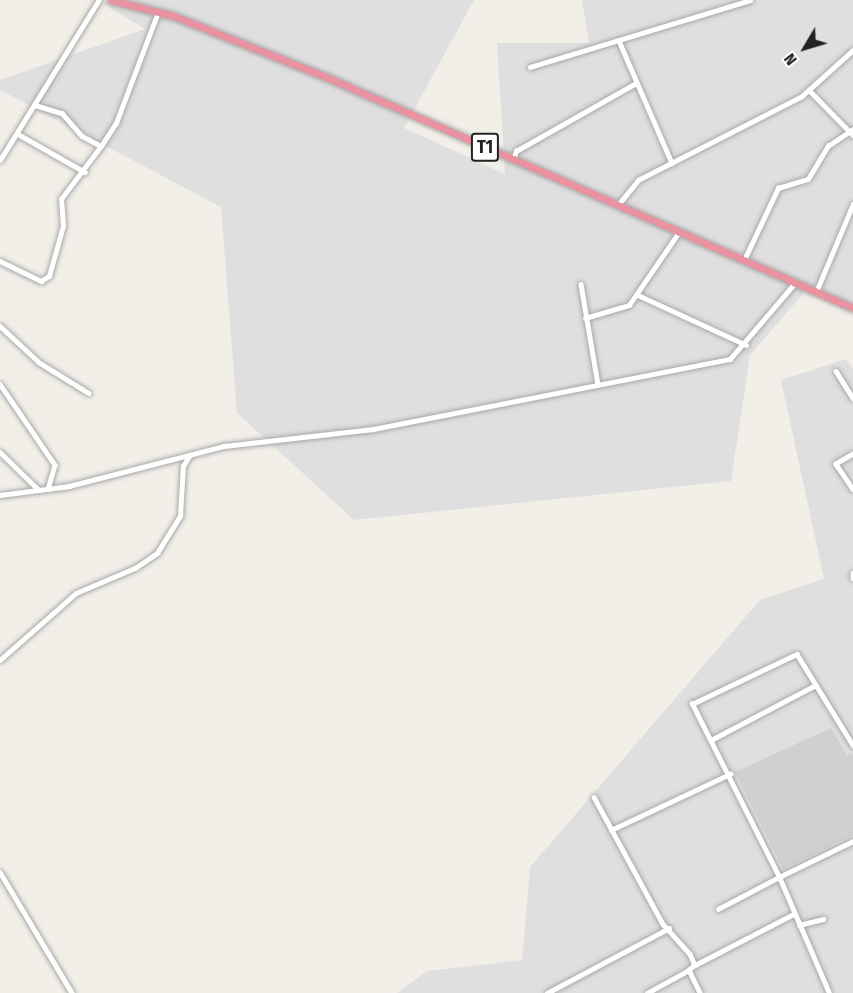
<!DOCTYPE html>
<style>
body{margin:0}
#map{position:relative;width:853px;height:993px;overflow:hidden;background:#f2efe9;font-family:"Fira Sans Condensed",sans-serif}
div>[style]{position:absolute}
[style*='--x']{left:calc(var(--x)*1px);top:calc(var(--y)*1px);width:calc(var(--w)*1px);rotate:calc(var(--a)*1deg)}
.residential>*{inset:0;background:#e0dfdf}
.religious>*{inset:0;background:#d0d0d0}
.roads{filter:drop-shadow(0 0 2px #a9a9a9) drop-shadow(0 0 2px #a9a9a9)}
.minor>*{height:4.5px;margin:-2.25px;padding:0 2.25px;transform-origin:2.25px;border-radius:2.25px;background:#fff}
.highway>*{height:7px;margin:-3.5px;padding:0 3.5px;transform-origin:3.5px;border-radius:3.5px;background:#e892a2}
span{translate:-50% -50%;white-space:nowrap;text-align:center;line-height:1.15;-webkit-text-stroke:5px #fff;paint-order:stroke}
.shield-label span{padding:2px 4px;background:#fff;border:2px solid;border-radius:4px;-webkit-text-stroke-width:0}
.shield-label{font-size:18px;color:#222;font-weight:700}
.north{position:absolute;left:775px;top:18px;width:60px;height:60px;-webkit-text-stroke:4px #fff;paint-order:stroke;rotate:232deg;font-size:16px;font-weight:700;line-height:24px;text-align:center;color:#222}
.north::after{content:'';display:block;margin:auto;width:21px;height:27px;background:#222;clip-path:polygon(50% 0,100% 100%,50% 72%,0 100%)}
</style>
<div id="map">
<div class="residential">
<div style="clip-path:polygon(97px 0,474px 0,404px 128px,505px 174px,497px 43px,589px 43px,582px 0,853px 0,853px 304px,809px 287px,750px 355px,731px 481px,354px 520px,237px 413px,221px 207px,0 90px,0 80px,145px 29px)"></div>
<div style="clip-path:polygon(846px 359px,853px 369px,853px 993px,397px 993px,427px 971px,522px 960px,530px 867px,760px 600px,824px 579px,781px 380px)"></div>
</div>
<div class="religious">
<div style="clip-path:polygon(831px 728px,847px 755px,853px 754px,853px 835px,783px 869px,735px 772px)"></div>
</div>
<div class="roads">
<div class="minor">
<div style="--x:620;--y:43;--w:131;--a:66.6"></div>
<div style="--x:530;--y:67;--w:230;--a:-16.9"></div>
<div style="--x:810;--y:91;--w:62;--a:45.7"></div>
<div style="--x:35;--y:105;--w:28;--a:17"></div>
<div style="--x:62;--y:113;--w:30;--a:49"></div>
<div style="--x:82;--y:136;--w:21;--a:28"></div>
<div style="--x:101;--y:146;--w:27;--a:-57"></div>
<div style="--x:116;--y:123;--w:119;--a:-69.3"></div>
<div style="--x:18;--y:134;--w:77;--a:29.6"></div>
<div style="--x:513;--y:159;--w:9;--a:-69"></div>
<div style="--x:516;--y:151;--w:138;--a:-29.5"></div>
<div style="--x:0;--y:160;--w:188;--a:-58.3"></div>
<div style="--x:618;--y:205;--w:32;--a:-51"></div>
<div style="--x:638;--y:180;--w:184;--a:-27.1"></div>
<div style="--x:802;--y:96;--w:69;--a:-42"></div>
<div style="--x:744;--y:260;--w:80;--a:-64.7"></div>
<div style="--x:778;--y:188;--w:31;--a:-17"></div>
<div style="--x:808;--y:179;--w:39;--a:-59"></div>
<div style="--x:828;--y:146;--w:30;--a:-34"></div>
<div style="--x:0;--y:261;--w:46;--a:26"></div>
<div style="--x:41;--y:281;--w:9;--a:-32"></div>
<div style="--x:49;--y:276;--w:52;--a:-74.4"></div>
<div style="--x:63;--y:226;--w:27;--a:-94"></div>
<div style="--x:61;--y:199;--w:66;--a:-53"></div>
<div style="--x:581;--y:284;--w:102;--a:80.4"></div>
<div style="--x:816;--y:292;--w:95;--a:-67.2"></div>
<div style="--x:638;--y:295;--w:119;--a:24.8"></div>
<div style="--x:585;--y:318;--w:46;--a:-16.5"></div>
<div style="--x:629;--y:305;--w:88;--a:-55.6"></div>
<div style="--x:0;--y:326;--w:54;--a:42.8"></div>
<div style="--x:40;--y:363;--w:57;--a:31.5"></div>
<div style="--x:836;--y:371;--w:32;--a:58"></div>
<div style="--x:0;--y:384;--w:98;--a:55.8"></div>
<div style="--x:55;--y:465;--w:25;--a:106"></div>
<div style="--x:0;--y:452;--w:54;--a:44.3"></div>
<div style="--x:853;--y:454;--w:20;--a:150"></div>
<div style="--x:836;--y:464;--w:30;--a:56"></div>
<div style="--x:0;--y:495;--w:70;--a:-7.4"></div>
<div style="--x:69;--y:486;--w:160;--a:-14.5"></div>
<div style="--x:224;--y:446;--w:150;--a:-6.5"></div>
<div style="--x:373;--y:429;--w:364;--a:-11.1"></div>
<div style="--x:730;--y:359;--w:100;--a:-49.5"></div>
<div style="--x:853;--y:573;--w:5;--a:90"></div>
<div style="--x:0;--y:660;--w:101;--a:-41.4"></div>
<div style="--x:76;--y:593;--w:64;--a:-23"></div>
<div style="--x:135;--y:568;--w:27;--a:-34"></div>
<div style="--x:157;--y:553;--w:44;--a:-58.1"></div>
<div style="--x:180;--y:516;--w:50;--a:-86.6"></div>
<div style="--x:183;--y:466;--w:13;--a:-58"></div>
<div style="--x:711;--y:740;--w:116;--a:-27.7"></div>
<div style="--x:594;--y:797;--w:145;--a:61.5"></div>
<div style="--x:663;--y:924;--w:40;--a:48"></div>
<div style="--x:690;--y:954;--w:12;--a:66"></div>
<div style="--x:695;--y:965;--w:8;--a:140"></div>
<div style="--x:689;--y:970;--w:25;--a:64"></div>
<div style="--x:611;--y:830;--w:132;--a:-25.2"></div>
<div style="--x:0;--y:872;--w:141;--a:59.2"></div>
<div style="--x:718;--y:909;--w:69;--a:-27.7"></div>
<div style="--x:779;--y:877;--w:194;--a:-116.7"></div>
<div style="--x:692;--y:704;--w:116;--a:-25.5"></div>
<div style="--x:797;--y:654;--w:107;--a:58.4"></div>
<div style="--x:799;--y:925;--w:25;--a:-14"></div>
<div style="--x:695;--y:965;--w:111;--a:-27.3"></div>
<div style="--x:547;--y:993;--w:138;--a:-28"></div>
<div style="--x:647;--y:993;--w:48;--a:-28.7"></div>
<div style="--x:829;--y:993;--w:126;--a:-113.3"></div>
<div style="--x:779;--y:877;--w:82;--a:-25.9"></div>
</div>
<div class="highway">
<div style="--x:111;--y:0;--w:65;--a:14.3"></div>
<div style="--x:174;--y:16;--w:171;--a:21.9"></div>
<div style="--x:333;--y:80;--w:568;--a:23.68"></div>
</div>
</div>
<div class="shield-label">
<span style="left:485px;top:147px">T1</span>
</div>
<div class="north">N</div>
</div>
